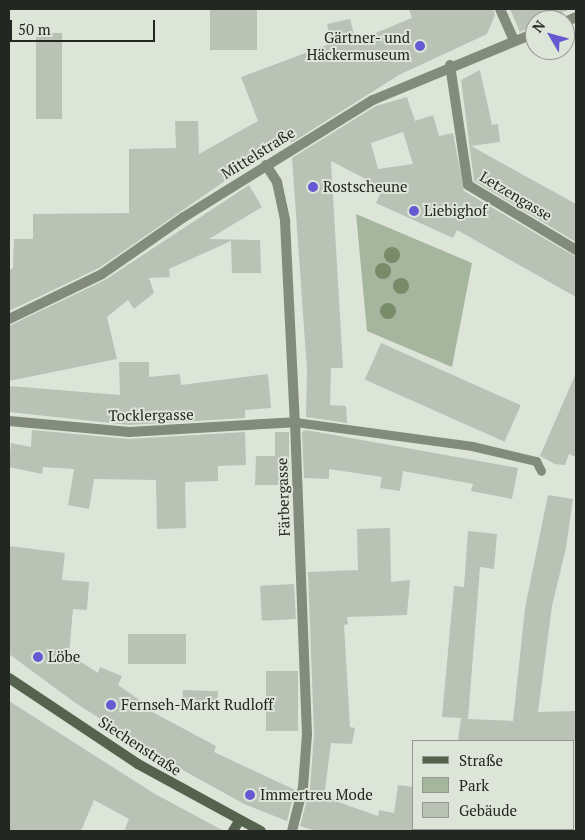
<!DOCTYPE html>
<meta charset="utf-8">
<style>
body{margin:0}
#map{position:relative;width:585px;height:840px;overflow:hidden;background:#dde5d9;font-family:"PT Serif",serif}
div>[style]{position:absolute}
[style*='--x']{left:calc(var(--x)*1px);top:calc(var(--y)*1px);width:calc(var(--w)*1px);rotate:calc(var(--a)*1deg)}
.green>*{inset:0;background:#a6b59d}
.building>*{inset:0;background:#bac2b6;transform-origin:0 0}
.lane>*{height:9px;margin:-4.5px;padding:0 4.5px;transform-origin:4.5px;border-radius:4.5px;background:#828b7c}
.street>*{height:10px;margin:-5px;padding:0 5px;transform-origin:5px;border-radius:5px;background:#828b7c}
.secondary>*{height:10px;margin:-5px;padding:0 5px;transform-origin:5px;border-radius:5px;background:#55624d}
.trees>*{width:16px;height:16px;margin:-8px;border-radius:50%;background:#778b68}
.dots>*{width:14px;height:14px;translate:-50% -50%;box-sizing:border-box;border:2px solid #dde5d9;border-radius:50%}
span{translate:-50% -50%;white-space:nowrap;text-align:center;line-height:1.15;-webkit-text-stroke:4px #dde5d9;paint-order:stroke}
.poi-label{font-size:15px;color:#232621}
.right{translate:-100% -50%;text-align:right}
.left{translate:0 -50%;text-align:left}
.street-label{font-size:15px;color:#232621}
.frame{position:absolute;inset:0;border:10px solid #232621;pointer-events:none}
.legend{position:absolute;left:412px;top:740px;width:162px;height:90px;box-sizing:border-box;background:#dde5d9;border:1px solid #93998f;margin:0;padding:6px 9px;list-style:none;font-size:15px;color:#232621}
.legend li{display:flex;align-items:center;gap:10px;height:25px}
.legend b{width:25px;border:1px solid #93998f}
.north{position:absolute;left:525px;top:10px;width:50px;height:50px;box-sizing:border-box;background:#dde5d9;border:1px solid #93998f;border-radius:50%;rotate:307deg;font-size:14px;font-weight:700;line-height:20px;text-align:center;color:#232621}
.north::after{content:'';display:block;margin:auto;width:18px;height:22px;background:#6759d2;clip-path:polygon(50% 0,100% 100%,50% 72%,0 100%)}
.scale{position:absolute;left:10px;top:20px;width:145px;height:22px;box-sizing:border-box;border:2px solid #232621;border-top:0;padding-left:6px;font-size:15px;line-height:18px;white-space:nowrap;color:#232621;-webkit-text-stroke:4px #dde5d9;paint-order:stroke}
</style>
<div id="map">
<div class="green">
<div style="clip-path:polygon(356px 214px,472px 263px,452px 367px,367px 331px)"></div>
</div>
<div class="building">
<div style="left:210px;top:9px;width:47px;height:41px"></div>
<div style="clip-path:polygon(409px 9px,493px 9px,495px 15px,487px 34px,399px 75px,291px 143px,290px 136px,99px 268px,9px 311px,9px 270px,13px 268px,14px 239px,33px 239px,33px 214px,129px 213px,129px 149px,176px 148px,175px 121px,198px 121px,199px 154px,258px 121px,241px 77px,340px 40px,330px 39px,327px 24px,350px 19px,356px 41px,412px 18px)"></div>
<div style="clip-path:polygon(510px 9px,570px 9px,546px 20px,535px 20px,535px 25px,520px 32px)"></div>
<div style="left:36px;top:33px;width:26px;height:86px"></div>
<div style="clip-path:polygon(480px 70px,492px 125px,498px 124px,500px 142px,471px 146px,576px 204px,576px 242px,474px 181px,461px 80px)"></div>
<div style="clip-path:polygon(evenodd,407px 97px,415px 121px,433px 115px,439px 136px,453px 133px,464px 191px,576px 257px,576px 297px,457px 230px,453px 238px,376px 203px,383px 188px,331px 161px,343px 368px,331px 368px,330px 405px,346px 406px,347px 423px,306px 417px,307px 370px,292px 158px,376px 106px,407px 97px,403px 132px,413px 164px,378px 169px,371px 143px,403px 132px)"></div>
<div style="clip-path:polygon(249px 185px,262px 207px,209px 239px,260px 240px,261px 273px,232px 273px,231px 241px,169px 269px,170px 277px,149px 278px,154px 293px,134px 309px,128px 300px,107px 317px,117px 359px,9px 381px,9px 326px,105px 280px)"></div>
<div style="left:381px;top:343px;width:153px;height:40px;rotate:24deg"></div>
<div style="clip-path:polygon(119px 362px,149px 362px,149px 377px,180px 374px,181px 385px,268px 374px,271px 408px,245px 410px,245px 418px,129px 425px,9px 412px,9px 386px,120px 395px)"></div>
<div style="clip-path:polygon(576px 373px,576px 457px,569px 454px,565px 465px,555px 464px,540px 456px)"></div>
<div style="clip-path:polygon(32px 430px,129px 439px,245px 432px,246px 465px,218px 466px,218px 481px,185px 482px,186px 528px,157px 529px,156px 480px,94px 479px,89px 509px,68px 505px,74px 469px,43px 467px,42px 474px,9px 467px,11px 443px,31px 447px)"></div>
<div style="clip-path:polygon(306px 430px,518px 468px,512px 499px,471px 491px,473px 484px,403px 471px,400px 491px,380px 488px,382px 477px,329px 469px,329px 479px,304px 478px,302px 432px)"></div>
<div style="clip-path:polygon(275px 432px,289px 432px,289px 485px,255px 485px,256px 456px,275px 456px)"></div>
<div style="clip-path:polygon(548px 495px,573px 499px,566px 548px,552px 606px,538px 712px,576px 711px,576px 741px,458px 741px,461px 718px,442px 717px,454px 586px,464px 587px,468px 531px,497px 534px,494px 569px,480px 567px,468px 719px,513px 721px,525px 608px)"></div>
<div style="clip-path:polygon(390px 528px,391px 582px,410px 580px,407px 615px,347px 617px,348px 624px,344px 625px,350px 727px,355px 728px,352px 744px,331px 743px,324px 797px,378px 816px,379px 810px,394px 813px,398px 785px,414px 787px,413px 831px,316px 831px,300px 826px,310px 788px,314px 734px,308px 572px,358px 570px,357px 529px)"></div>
<div style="clip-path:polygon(9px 546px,65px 553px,62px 580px,89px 582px,87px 610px,73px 609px,69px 654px,98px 673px,100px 667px,122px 676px,118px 685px,151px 708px,143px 707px,216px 746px,214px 752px,295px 790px,287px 821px,244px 804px,163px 759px,74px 702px,9px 654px)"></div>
<div style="left:294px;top:584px;width:35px;height:34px;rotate:87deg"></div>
<div style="left:128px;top:634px;width:58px;height:30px"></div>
<div style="left:266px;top:671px;width:32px;height:60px"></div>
<div style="left:183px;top:690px;width:35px;height:18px;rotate:2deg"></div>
<div style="clip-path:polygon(9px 701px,155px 794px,224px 831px,124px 831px,129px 819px,94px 800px,81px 831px,9px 831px)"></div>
</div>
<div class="lane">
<div style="--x:295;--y:422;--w:179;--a:7.7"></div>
<div style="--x:472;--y:446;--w:66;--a:13.2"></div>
<div style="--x:536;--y:461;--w:11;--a:63"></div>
</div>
<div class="street">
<div style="--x:500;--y:9;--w:34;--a:66"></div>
<div style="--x:565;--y:22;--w:12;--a:-24"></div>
<div style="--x:450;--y:65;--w:121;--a:81.5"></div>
<div style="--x:468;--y:185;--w:126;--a:31"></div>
<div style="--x:266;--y:165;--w:20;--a:57"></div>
<div style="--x:277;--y:182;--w:40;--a:78"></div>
<div style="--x:285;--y:221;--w:201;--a:87.2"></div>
<div style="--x:295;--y:422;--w:312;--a:87.8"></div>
<div style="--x:307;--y:734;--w:53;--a:94.3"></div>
<div style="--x:303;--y:787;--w:45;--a:104"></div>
<div style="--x:9;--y:319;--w:103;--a:-25.8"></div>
<div style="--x:102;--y:274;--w:100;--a:-34.8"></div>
<div style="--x:184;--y:217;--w:222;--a:-31.8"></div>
<div style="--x:373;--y:100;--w:175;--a:-22.5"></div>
<div style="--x:9;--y:421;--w:121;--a:5.2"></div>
<div style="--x:129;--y:432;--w:166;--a:-3.4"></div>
</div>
<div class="secondary">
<div style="--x:9;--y:678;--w:155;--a:33.7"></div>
<div style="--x:138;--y:764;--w:140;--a:28.6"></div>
<div style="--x:233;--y:831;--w:12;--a:-59"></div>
</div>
<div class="trees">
<div style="left:392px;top:255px"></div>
<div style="left:383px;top:271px"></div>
<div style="left:401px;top:286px"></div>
<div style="left:388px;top:311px"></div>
</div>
<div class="dots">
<div style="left:420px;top:46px;background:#6759d2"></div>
<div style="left:313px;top:187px;background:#6759d2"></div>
<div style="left:414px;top:211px;background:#6759d2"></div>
<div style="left:38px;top:657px;background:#6759d2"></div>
<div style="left:111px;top:705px;background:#6759d2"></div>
<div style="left:250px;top:795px;background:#6759d2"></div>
</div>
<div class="poi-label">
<span class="right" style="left:410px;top:46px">Gärtner- und<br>Häckermuseum</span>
<span class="left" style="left:323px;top:187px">Rostscheune</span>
<span class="left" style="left:424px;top:211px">Liebighof</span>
<span class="left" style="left:48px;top:657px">Löbe</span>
<span class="left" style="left:121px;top:705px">Fernseh-Markt Rudloff</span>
<span class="left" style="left:260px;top:795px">Immertreu Mode</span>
</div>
<div class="street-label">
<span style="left:258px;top:153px;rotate:-32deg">Mittelstraße</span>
<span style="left:516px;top:196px;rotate:31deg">Letzengasse</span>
<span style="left:151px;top:415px;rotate:-1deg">Tocklergasse</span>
<span style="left:283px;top:497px;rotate:-92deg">Färbergasse</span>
<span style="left:140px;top:746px;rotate:33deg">Siechenstraße</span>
</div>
<div class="frame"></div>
<ul class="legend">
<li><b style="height:6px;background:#55624d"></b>Straße</li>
<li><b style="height:14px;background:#a6b59d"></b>Park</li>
<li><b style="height:14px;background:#bac2b6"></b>Gebäude</li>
</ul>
<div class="north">N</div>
<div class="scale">50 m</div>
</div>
